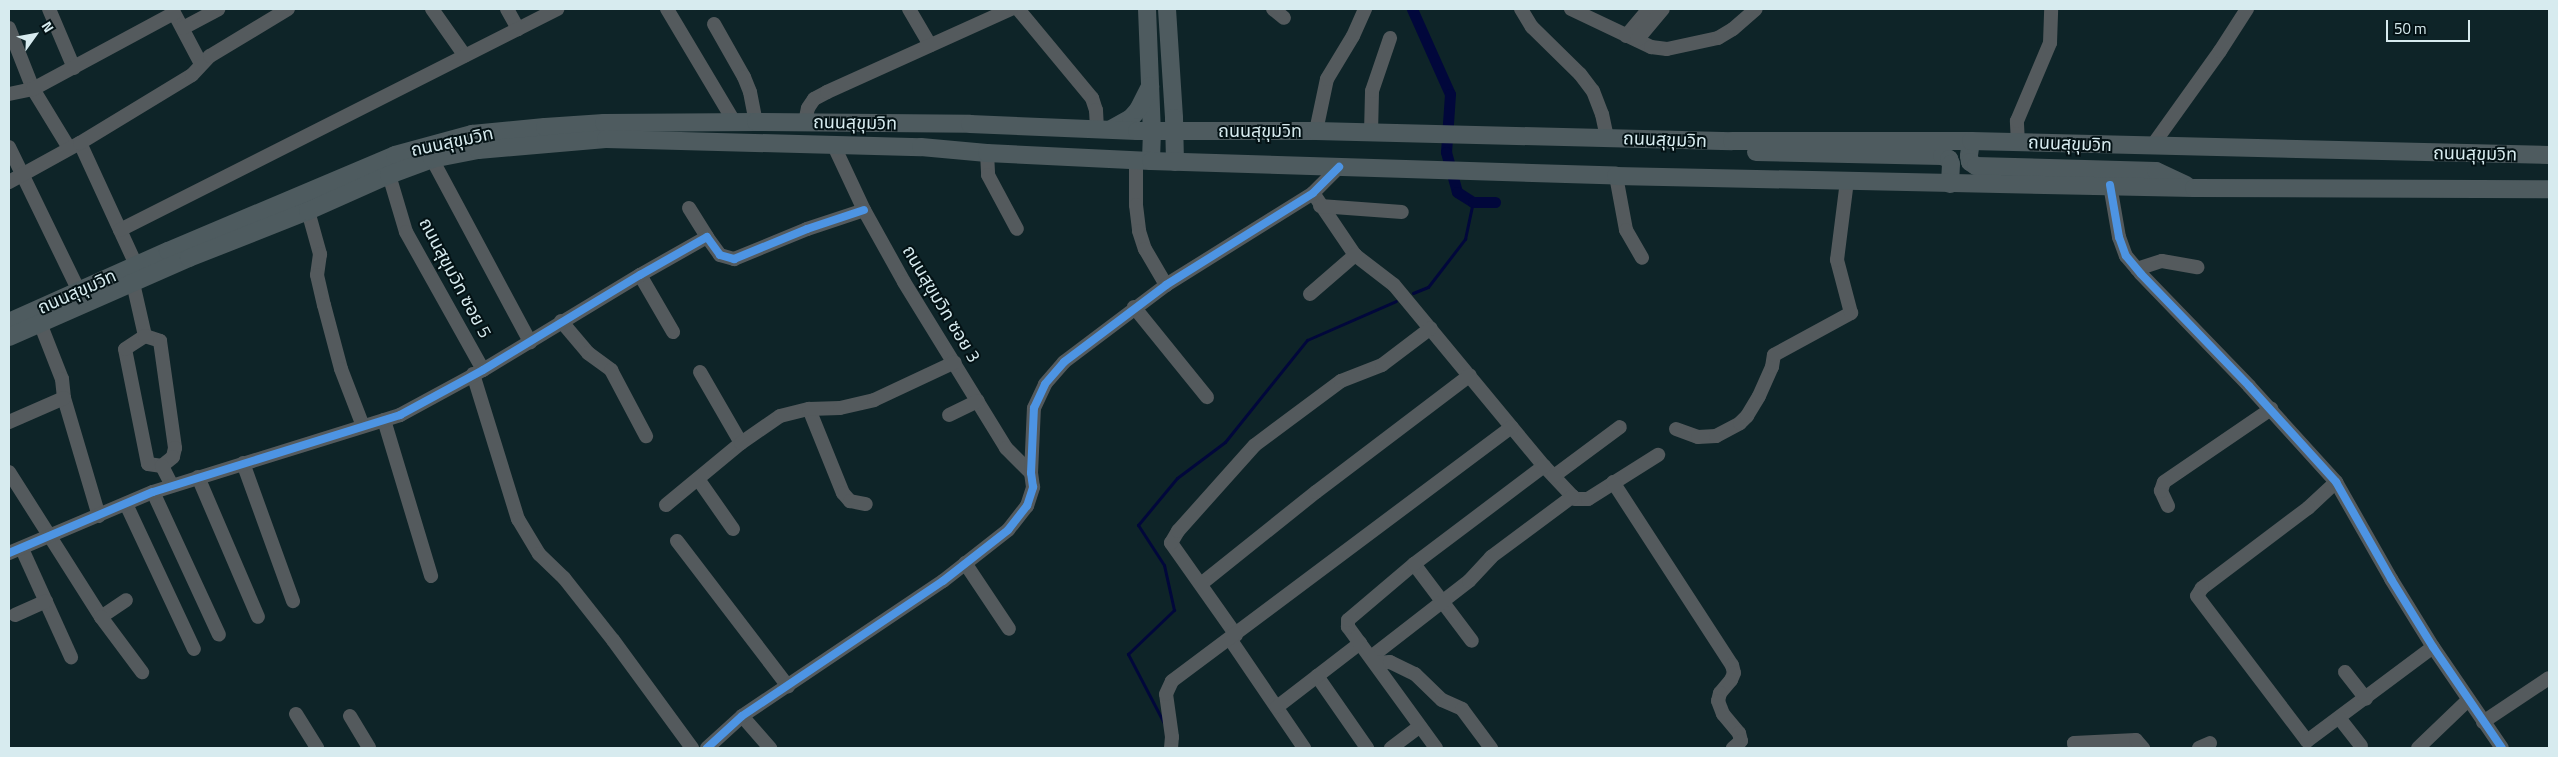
<!DOCTYPE html>
<meta charset="utf-8">
<style>
body{margin:0}
#map{position:relative;width:2558px;height:757px;overflow:hidden;background:#0e2428;font-family:"Titillium Web","Noto Sans Thai",sans-serif}
div>[style]{position:absolute}
[style*='--x']{left:calc(var(--x)*1px);top:calc(var(--y)*1px);width:calc(var(--w)*1px);rotate:calc(var(--a)*1deg)}
.stream>*{height:3px;margin:-1.5px;padding:0 1.5px;transform-origin:1.5px;border-radius:1.5px;background:#01073b}
.canal>*{height:11px;margin:-5.5px;padding:0 5.5px;transform-origin:5.5px;border-radius:5.5px;background:#01073b}
.minor>*{height:14px;margin:-7px;padding:0 7px;transform-origin:7px;border-radius:7px;background:#545a5d}
.major>*{height:18px;margin:-9px;padding:0 9px;transform-origin:9px;border-radius:9px;background:#4e5b5f}
.cycleway>*{height:8px;margin:-4px;padding:0 4px;transform-origin:4px;border-radius:4px;background:#4d94e3}
span{translate:-50% -50%;white-space:nowrap;text-align:center;line-height:1.15;-webkit-text-stroke:4px #041215;paint-order:stroke}
.street-label{font-size:18px;color:#d7ebef}
.frame{position:absolute;inset:0;border:10px solid #d7ebef;pointer-events:none}
.north{position:absolute;left:10px;top:10px;width:50px;height:50px;-webkit-text-stroke:4px #041215;paint-order:stroke;rotate:58deg;font-size:14px;font-weight:700;line-height:20px;text-align:center;color:#d7ebef}
.north::after{content:'';display:block;margin:auto;width:18px;height:22px;background:#d7ebef;clip-path:polygon(50% 0,100% 100%,50% 72%,0 100%)}
.scale{position:absolute;left:2386px;top:20px;width:84px;height:22px;box-sizing:border-box;border:2px solid #d7ebef;border-top:0;padding-left:6px;font-size:15px;line-height:18px;white-space:nowrap;color:#d7ebef;-webkit-text-stroke:4px #041215;paint-order:stroke}
</style>
<div id="map">
<div class="stream">
<div style="--x:1413;--y:293;--w:16;--a:-22"></div>
<div style="--x:1428;--y:287;--w:61;--a:-52.4"></div>
<div style="--x:1465;--y:239;--w:38;--a:-78"></div>
<div style="--x:1164;--y:723;--w:78;--a:-117.6"></div>
<div style="--x:1128;--y:654;--w:64;--a:-43.7"></div>
<div style="--x:1174;--y:610;--w:46;--a:-102.5"></div>
<div style="--x:1164;--y:565;--w:48;--a:-123"></div>
<div style="--x:1138;--y:525;--w:61;--a:-50.3"></div>
<div style="--x:1177;--y:478;--w:60;--a:-36.9"></div>
<div style="--x:1225;--y:442;--w:131;--a:-51.2"></div>
<div style="--x:1307;--y:340;--w:97;--a:-23.7"></div>
</div>
<div class="canal">
<div style="--x:1412;--y:9;--w:93;--a:65.9"></div>
<div style="--x:1450;--y:94;--w:58;--a:93.9"></div>
<div style="--x:1446;--y:152;--w:41;--a:74.6"></div>
<div style="--x:1457;--y:192;--w:19;--a:32"></div>
<div style="--x:1473;--y:202;--w:22;--a:0"></div>
</div>
<div class="minor">
<div style="--x:49;--y:9;--w:64;--a:67"></div>
<div style="--x:172;--y:9;--w:62;--a:62.2"></div>
<div style="--x:432;--y:9;--w:57;--a:54.9"></div>
<div style="--x:507;--y:9;--w:23;--a:61"></div>
<div style="--x:667;--y:9;--w:133;--a:59.2"></div>
<div style="--x:909;--y:9;--w:42;--a:59.7"></div>
<div style="--x:1018;--y:9;--w:116;--a:50.3"></div>
<div style="--x:1092;--y:98;--w:13;--a:72"></div>
<div style="--x:1096;--y:110;--w:19;--a:87"></div>
<div style="--x:1273;--y:9;--w:14;--a:39"></div>
<div style="--x:1521;--y:9;--w:21;--a:59"></div>
<div style="--x:1532;--y:27;--w:67;--a:44.4"></div>
<div style="--x:1580;--y:74;--w:21;--a:53"></div>
<div style="--x:1593;--y:91;--w:25;--a:69"></div>
<div style="--x:1602;--y:114;--w:25;--a:78"></div>
<div style="--x:1571;--y:9;--w:89;--a:25.4"></div>
<div style="--x:1651;--y:47;--w:16;--a:7"></div>
<div style="--x:1667;--y:49;--w:52;--a:-12.2"></div>
<div style="--x:1718;--y:38;--w:17;--a:-31"></div>
<div style="--x:1733;--y:29;--w:30;--a:-41"></div>
<div style="--x:714;--y:24;--w:61;--a:60.5"></div>
<div style="--x:744;--y:77;--w:16;--a:68"></div>
<div style="--x:750;--y:92;--w:31;--a:79"></div>
<div style="--x:9;--y:28;--w:66;--a:68.5"></div>
<div style="--x:33;--y:89;--w:69;--a:58.6"></div>
<div style="--x:183;--y:28;--w:40;--a:-28"></div>
<div style="--x:1626;--y:36;--w:35;--a:-50"></div>
<div style="--x:1637;--y:40;--w:40;--a:-50"></div>
<div style="--x:9;--y:94;--w:25;--a:-12"></div>
<div style="--x:33;--y:89;--w:160;--a:-28.3"></div>
<div style="--x:805;--y:122;--w:14;--a:-78"></div>
<div style="--x:808;--y:108;--w:11;--a:-56"></div>
<div style="--x:814;--y:99;--w:15;--a:-28"></div>
<div style="--x:827;--y:92;--w:202;--a:-24.3"></div>
<div style="--x:1316;--y:131;--w:53;--a:-78.1"></div>
<div style="--x:1327;--y:79;--w:50;--a:-58.8"></div>
<div style="--x:1353;--y:36;--w:30;--a:-66"></div>
<div style="--x:1371;--y:133;--w:42;--a:-88.6"></div>
<div style="--x:1372;--y:91;--w:56;--a:-71.2"></div>
<div style="--x:80;--y:143;--w:134;--a:65.3"></div>
<div style="--x:2018;--y:143;--w:22;--a:-93"></div>
<div style="--x:2017;--y:121;--w:85;--a:-67.1"></div>
<div style="--x:2050;--y:43;--w:34;--a:-88"></div>
<div style="--x:834;--y:146;--w:71;--a:64.9"></div>
<div style="--x:864;--y:210;--w:82;--a:60.9"></div>
<div style="--x:904;--y:282;--w:195;--a:58.4"></div>
<div style="--x:1006;--y:448;--w:35;--a:45"></div>
<div style="--x:2152;--y:146;--w:117;--a:-54.4"></div>
<div style="--x:2220;--y:51;--w:50;--a:-57.3"></div>
<div style="--x:9;--y:147;--w:160;--a:64.1"></div>
<div style="--x:987;--y:153;--w:22;--a:87"></div>
<div style="--x:988;--y:175;--w:61;--a:61.8"></div>
<div style="--x:432;--y:159;--w:208;--a:61.8"></div>
<div style="--x:1136;--y:160;--w:45;--a:90"></div>
<div style="--x:1136;--y:205;--w:26;--a:83"></div>
<div style="--x:1139;--y:231;--w:19;--a:72"></div>
<div style="--x:1145;--y:249;--w:42;--a:59.7"></div>
<div style="--x:389;--y:175;--w:59;--a:73.4"></div>
<div style="--x:406;--y:232;--w:158;--a:60.8"></div>
<div style="--x:1616;--y:176;--w:55;--a:79.5"></div>
<div style="--x:1626;--y:230;--w:32;--a:60"></div>
<div style="--x:9;--y:182;--w:81;--a:-28.8"></div>
<div style="--x:80;--y:143;--w:131;--a:-31.3"></div>
<div style="--x:192;--y:75;--w:26;--a:-47"></div>
<div style="--x:210;--y:56;--w:91;--a:-31.1"></div>
<div style="--x:2110;--y:185;--w:53;--a:80.2"></div>
<div style="--x:2119;--y:237;--w:20;--a:70"></div>
<div style="--x:2126;--y:256;--w:23;--a:50"></div>
<div style="--x:2141;--y:274;--w:156;--a:46"></div>
<div style="--x:2249;--y:386;--w:130;--a:47.8"></div>
<div style="--x:2336;--y:482;--w:112;--a:60.4"></div>
<div style="--x:2391;--y:579;--w:80;--a:58.3"></div>
<div style="--x:2433;--y:647;--w:122;--a:55.7"></div>
<div style="--x:1313;--y:193;--w:75;--a:55.9"></div>
<div style="--x:1355;--y:255;--w:49;--a:37.6"></div>
<div style="--x:1394;--y:285;--w:235;--a:50.4"></div>
<div style="--x:1544;--y:466;--w:45;--a:46.8"></div>
<div style="--x:1575;--y:499;--w:13;--a:0"></div>
<div style="--x:1588;--y:499;--w:83;--a:-32.2"></div>
<div style="--x:1320;--y:206;--w:82;--a:4.2"></div>
<div style="--x:689;--y:208;--w:34;--a:58"></div>
<div style="--x:308;--y:211;--w:45;--a:74.4"></div>
<div style="--x:320;--y:254;--w:21;--a:98"></div>
<div style="--x:317;--y:275;--w:31;--a:77"></div>
<div style="--x:324;--y:305;--w:66;--a:75.1"></div>
<div style="--x:341;--y:369;--w:61;--a:68.9"></div>
<div style="--x:120;--y:230;--w:490;--a:-26.8"></div>
<div style="--x:2137;--y:269;--w:26;--a:-18"></div>
<div style="--x:2162;--y:261;--w:36;--a:10"></div>
<div style="--x:640;--y:275;--w:66;--a:59.9"></div>
<div style="--x:133;--y:283;--w:54;--a:77.2"></div>
<div style="--x:1310;--y:294;--w:60;--a:-40.9"></div>
<div style="--x:1134;--y:307;--w:116;--a:51"></div>
<div style="--x:561;--y:321;--w:42;--a:49.8"></div>
<div style="--x:588;--y:353;--w:29;--a:36"></div>
<div style="--x:611;--y:370;--w:75;--a:62.1"></div>
<div style="--x:40;--y:323;--w:60;--a:68.6"></div>
<div style="--x:62;--y:379;--w:19;--a:84"></div>
<div style="--x:64;--y:398;--w:123;--a:73.5"></div>
<div style="--x:700;--y:372;--w:82;--a:60"></div>
<div style="--x:473;--y:374;--w:152;--a:72.8"></div>
<div style="--x:518;--y:519;--w:41;--a:59"></div>
<div style="--x:539;--y:554;--w:35;--a:44"></div>
<div style="--x:564;--y:578;--w:79;--a:51.7"></div>
<div style="--x:613;--y:640;--w:134;--a:53.8"></div>
<div style="--x:809;--y:409;--w:91;--a:68"></div>
<div style="--x:843;--y:493;--w:11;--a:49"></div>
<div style="--x:850;--y:501;--w:16;--a:11"></div>
<div style="--x:949;--y:415;--w:32;--a:-26"></div>
<div style="--x:384;--y:420;--w:163;--a:73.2"></div>
<div style="--x:9;--y:422;--w:60;--a:-23.6"></div>
<div style="--x:1676;--y:429;--w:23;--a:20"></div>
<div style="--x:1698;--y:437;--w:18;--a:-3"></div>
<div style="--x:1716;--y:436;--w:27;--a:-28"></div>
<div style="--x:1740;--y:423;--w:10;--a:-45"></div>
<div style="--x:1747;--y:416;--w:23;--a:-59"></div>
<div style="--x:1759;--y:396;--w:32;--a:-66"></div>
<div style="--x:1772;--y:367;--w:12;--a:-81"></div>
<div style="--x:1774;--y:355;--w:88;--a:-28.6"></div>
<div style="--x:1851;--y:313;--w:55;--a:-104.8"></div>
<div style="--x:1837;--y:260;--w:80;--a:-82.8"></div>
<div style="--x:243;--y:463;--w:147;--a:70.1"></div>
<div style="--x:162;--y:466;--w:14;--a:-172"></div>
<div style="--x:148;--y:464;--w:117;--a:-101.3"></div>
<div style="--x:125;--y:349;--w:24;--a:-33"></div>
<div style="--x:145;--y:336;--w:16;--a:18"></div>
<div style="--x:160;--y:341;--w:108;--a:82"></div>
<div style="--x:175;--y:448;--w:9;--a:103"></div>
<div style="--x:173;--y:457;--w:14;--a:141"></div>
<div style="--x:162;--y:466;--w:22;--a:63"></div>
<div style="--x:9;--y:472;--w:172;--a:57.6"></div>
<div style="--x:101;--y:617;--w:30;--a:-34"></div>
<div style="--x:1554;--y:476;--w:82;--a:-36.6"></div>
<div style="--x:198;--y:477;--w:152;--a:66.8"></div>
<div style="--x:698;--y:479;--w:61;--a:55"></div>
<div style="--x:1613;--y:482;--w:218;--a:57"></div>
<div style="--x:1732;--y:665;--w:8;--a:76"></div>
<div style="--x:1734;--y:673;--w:8;--a:113"></div>
<div style="--x:1731;--y:680;--w:17;--a:130"></div>
<div style="--x:1720;--y:693;--w:8;--a:104"></div>
<div style="--x:1718;--y:701;--w:14;--a:69"></div>
<div style="--x:1723;--y:714;--w:25;--a:50"></div>
<div style="--x:1739;--y:733;--w:8;--a:76"></div>
<div style="--x:1741;--y:741;--w:11;--a:139"></div>
<div style="--x:2336;--y:482;--w:38;--a:137"></div>
<div style="--x:2308;--y:508;--w:133;--a:143"></div>
<div style="--x:2202;--y:588;--w:9;--a:122"></div>
<div style="--x:2197;--y:596;--w:182;--a:52.8"></div>
<div style="--x:2307;--y:741;--w:157;--a:-36.7"></div>
<div style="--x:153;--y:492;--w:157;--a:65.2"></div>
<div style="--x:126;--y:504;--w:160;--a:64.9"></div>
<div style="--x:666;--y:505;--w:97;--a:-39.6"></div>
<div style="--x:741;--y:443;--w:47;--a:-34.7"></div>
<div style="--x:780;--y:416;--w:30;--a:-14"></div>
<div style="--x:809;--y:409;--w:31;--a:-2"></div>
<div style="--x:840;--y:408;--w:35;--a:-13"></div>
<div style="--x:874;--y:400;--w:89;--a:-25.1"></div>
<div style="--x:2168;--y:506;--w:17;--a:-115"></div>
<div style="--x:2161;--y:491;--w:9;--a:-72"></div>
<div style="--x:2164;--y:482;--w:130;--a:-34.3"></div>
<div style="--x:677;--y:541;--w:183;--a:52.6"></div>
<div style="--x:22;--y:549;--w:119;--a:65.6"></div>
<div style="--x:9;--y:553;--w:156;--a:-23"></div>
<div style="--x:153;--y:492;--w:259;--a:-17.3"></div>
<div style="--x:400;--y:415;--w:94;--a:-28.5"></div>
<div style="--x:483;--y:370;--w:184;--a:-31.2"></div>
<div style="--x:640;--y:275;--w:77;--a:-29.6"></div>
<div style="--x:707;--y:237;--w:22;--a:54"></div>
<div style="--x:720;--y:255;--w:15;--a:16"></div>
<div style="--x:734;--y:259;--w:79;--a:-22.3"></div>
<div style="--x:807;--y:229;--w:60;--a:-18.4"></div>
<div style="--x:965;--y:563;--w:79;--a:56.3"></div>
<div style="--x:1414;--y:564;--w:96;--a:53"></div>
<div style="--x:1201;--y:584;--w:147;--a:-38.7"></div>
<div style="--x:1316;--y:492;--w:193;--a:-37.2"></div>
<div style="--x:15;--y:615;--w:34;--a:-24"></div>
<div style="--x:101;--y:617;--w:69;--a:53.3"></div>
<div style="--x:1236;--y:635;--w:113;--a:-125.2"></div>
<div style="--x:1171;--y:543;--w:14;--a:-60"></div>
<div style="--x:1178;--y:531;--w:115;--a:-48.2"></div>
<div style="--x:1255;--y:445;--w:107;--a:-36.7"></div>
<div style="--x:1341;--y:381;--w:44;--a:-21.3"></div>
<div style="--x:1382;--y:365;--w:61;--a:-37.1"></div>
<div style="--x:1230;--y:639;--w:132;--a:55.8"></div>
<div style="--x:1371;--y:657;--w:124;--a:-37.8"></div>
<div style="--x:1469;--y:581;--w:33;--a:-47"></div>
<div style="--x:1491;--y:557;--w:102;--a:-36.6"></div>
<div style="--x:1375;--y:663;--w:15;--a:-4"></div>
<div style="--x:1390;--y:662;--w:28;--a:26"></div>
<div style="--x:1415;--y:674;--w:37;--a:44"></div>
<div style="--x:1442;--y:700;--w:22;--a:24"></div>
<div style="--x:1462;--y:709;--w:49;--a:53.4"></div>
<div style="--x:2345;--y:672;--w:34;--a:52"></div>
<div style="--x:1317;--y:676;--w:88;--a:55.2"></div>
<div style="--x:1277;--y:707;--w:105;--a:-37.6"></div>
<div style="--x:296;--y:714;--w:40;--a:58"></div>
<div style="--x:350;--y:716;--w:37;--a:59"></div>
<div style="--x:742;--y:716;--w:43;--a:48.8"></div>
<div style="--x:2340;--y:719;--w:34;--a:52"></div>
<div style="--x:2483;--y:722;--w:79;--a:-33.7"></div>
<div style="--x:707;--y:748;--w:47;--a:-42.4"></div>
<div style="--x:742;--y:716;--w:242;--a:-33.9"></div>
<div style="--x:943;--y:581;--w:83;--a:-38.1"></div>
<div style="--x:1008;--y:530;--w:31;--a:-52"></div>
<div style="--x:1027;--y:506;--w:20;--a:-72"></div>
<div style="--x:1033;--y:487;--w:14;--a:-98"></div>
<div style="--x:1031;--y:473;--w:65;--a:-87.4"></div>
<div style="--x:1034;--y:408;--w:26;--a:-65"></div>
<div style="--x:1045;--y:384;--w:29;--a:-49"></div>
<div style="--x:1064;--y:362;--w:128;--a:-37"></div>
<div style="--x:1166;--y:285;--w:173;--a:-32"></div>
<div style="--x:1313;--y:193;--w:37;--a:-45"></div>
<div style="--x:1171;--y:748;--w:11;--a:-85"></div>
<div style="--x:1172;--y:737;--w:43;--a:-97.9"></div>
<div style="--x:1166;--y:694;--w:14;--a:-65"></div>
<div style="--x:1172;--y:681;--w:424;--a:-36.8"></div>
<div style="--x:1391;--y:748;--w:36;--a:-37"></div>
<div style="--x:1436;--y:748;--w:150;--a:-126"></div>
<div style="--x:1348;--y:627;--w:7;--a:-90"></div>
<div style="--x:1348;--y:620;--w:87;--a:-40.3"></div>
<div style="--x:1414;--y:564;--w:163;--a:-37"></div>
<div style="--x:2075;--y:748;--w:5;--a:-101"></div>
<div style="--x:2074;--y:743;--w:62;--a:-2.8"></div>
<div style="--x:2136;--y:740;--w:11;--a:49"></div>
<div style="--x:2199;--y:748;--w:12;--a:-24"></div>
<div style="--x:2418;--y:748;--w:69;--a:-43.8"></div>
</div>
<div class="major">
<div style="--x:1147;--y:9;--w:122;--a:87.7"></div>
<div style="--x:1152;--y:131;--w:30;--a:92"></div>
<div style="--x:1167;--y:9;--w:109;--a:86.3"></div>
<div style="--x:1174;--y:118;--w:44;--a:88.7"></div>
<div style="--x:1111;--y:129;--w:23;--a:-29"></div>
<div style="--x:1131;--y:118;--w:11;--a:-49"></div>
<div style="--x:1138;--y:110;--w:27;--a:-63"></div>
<div style="--x:1971;--y:141;--w:15;--a:98"></div>
<div style="--x:1969;--y:156;--w:6;--a:81"></div>
<div style="--x:1970;--y:162;--w:7;--a:34"></div>
<div style="--x:1976;--y:166;--w:180;--a:1.6"></div>
<div style="--x:2156;--y:171;--w:33;--a:25"></div>
<div style="--x:1756;--y:152;--w:186;--a:1.2"></div>
<div style="--x:1942;--y:156;--w:8;--a:23"></div>
<div style="--x:1949;--y:159;--w:5;--a:68"></div>
<div style="--x:1951;--y:164;--w:20;--a:93"></div>
<div style="--x:9;--y:322;--w:174;--a:-24.1"></div>
<div style="--x:168;--y:251;--w:246;--a:-22.9"></div>
<div style="--x:395;--y:155;--w:80;--a:-15.3"></div>
<div style="--x:472;--y:134;--w:73;--a:-5.5"></div>
<div style="--x:545;--y:127;--w:59;--a:-3.9"></div>
<div style="--x:604;--y:123;--w:152;--a:-0.4"></div>
<div style="--x:756;--y:122;--w:214;--a:0.5"></div>
<div style="--x:970;--y:124;--w:167;--a:2.4"></div>
<div style="--x:1137;--y:131;--w:179;--a:0"></div>
<div style="--x:1316;--y:131;--w:416;--a:1.4"></div>
<div style="--x:1732;--y:141;--w:239;--a:0"></div>
<div style="--x:1971;--y:141;--w:578;--a:1.39"></div>
<div style="--x:9;--y:337;--w:197;--a:-23.7"></div>
<div style="--x:189;--y:258;--w:128;--a:-21.6"></div>
<div style="--x:308;--y:211;--w:89;--a:-24"></div>
<div style="--x:389;--y:175;--w:46;--a:-20.4"></div>
<div style="--x:432;--y:159;--w:47;--a:-11.1"></div>
<div style="--x:478;--y:150;--w:128;--a:-4.9"></div>
<div style="--x:606;--y:139;--w:315;--a:1.5"></div>
<div style="--x:921;--y:147;--w:66;--a:5.2"></div>
<div style="--x:987;--y:153;--w:164;--a:2.8"></div>
<div style="--x:1151;--y:161;--w:465;--a:1.8"></div>
<div style="--x:1616;--y:176;--w:578;--a:1.19"></div>
<div style="--x:2194;--y:188;--w:355;--a:0.2"></div>
</div>
<div class="cycleway">
<div style="--x:2110;--y:185;--w:53;--a:80.2"></div>
<div style="--x:2119;--y:237;--w:20;--a:70"></div>
<div style="--x:2126;--y:256;--w:23;--a:50"></div>
<div style="--x:2141;--y:274;--w:156;--a:46"></div>
<div style="--x:2249;--y:386;--w:130;--a:47.8"></div>
<div style="--x:2336;--y:482;--w:112;--a:60.4"></div>
<div style="--x:2391;--y:579;--w:80;--a:58.3"></div>
<div style="--x:2433;--y:647;--w:122;--a:55.7"></div>
<div style="--x:9;--y:553;--w:156;--a:-23"></div>
<div style="--x:153;--y:492;--w:259;--a:-17.3"></div>
<div style="--x:400;--y:415;--w:94;--a:-28.5"></div>
<div style="--x:483;--y:370;--w:184;--a:-31.2"></div>
<div style="--x:640;--y:275;--w:77;--a:-29.6"></div>
<div style="--x:707;--y:237;--w:22;--a:54"></div>
<div style="--x:720;--y:255;--w:15;--a:16"></div>
<div style="--x:734;--y:259;--w:79;--a:-22.3"></div>
<div style="--x:807;--y:229;--w:60;--a:-18.4"></div>
<div style="--x:707;--y:748;--w:47;--a:-42.4"></div>
<div style="--x:742;--y:716;--w:242;--a:-33.9"></div>
<div style="--x:943;--y:581;--w:83;--a:-38.1"></div>
<div style="--x:1008;--y:530;--w:31;--a:-52"></div>
<div style="--x:1027;--y:506;--w:20;--a:-72"></div>
<div style="--x:1033;--y:487;--w:14;--a:-98"></div>
<div style="--x:1031;--y:473;--w:65;--a:-87.4"></div>
<div style="--x:1034;--y:408;--w:26;--a:-65"></div>
<div style="--x:1045;--y:384;--w:29;--a:-49"></div>
<div style="--x:1064;--y:362;--w:128;--a:-37"></div>
<div style="--x:1166;--y:285;--w:173;--a:-32"></div>
<div style="--x:1313;--y:193;--w:37;--a:-45"></div>
</div>
<div class="street-label">
<span style="left:855px;top:123px;rotate:1deg">ถนนสุขุมวิท</span>
<span style="left:1260px;top:131px">ถนนสุขุมวิท</span>
<span style="left:1665px;top:140px;rotate:2deg">ถนนสุขุมวิท</span>
<span style="left:452px;top:142px;rotate:-12deg">ถนนสุขุมวิท</span>
<span style="left:2070px;top:144px;rotate:2deg">ถนนสุขุมวิท</span>
<span style="left:2475px;top:154px;rotate:1deg">ถนนสุขุมวิท</span>
<span style="left:455px;top:278px;rotate:62deg">ถนนสุขุมวิท ซอย 5</span>
<span style="left:77px;top:292px;rotate:-24deg">ถนนสุขุมวิท</span>
<span style="left:941px;top:304px;rotate:59deg">ถนนสุขุมวิท ซอย 3</span>
</div>
<div class="frame"></div>
<div class="north">N</div>
<div class="scale">50 m</div>
</div>
